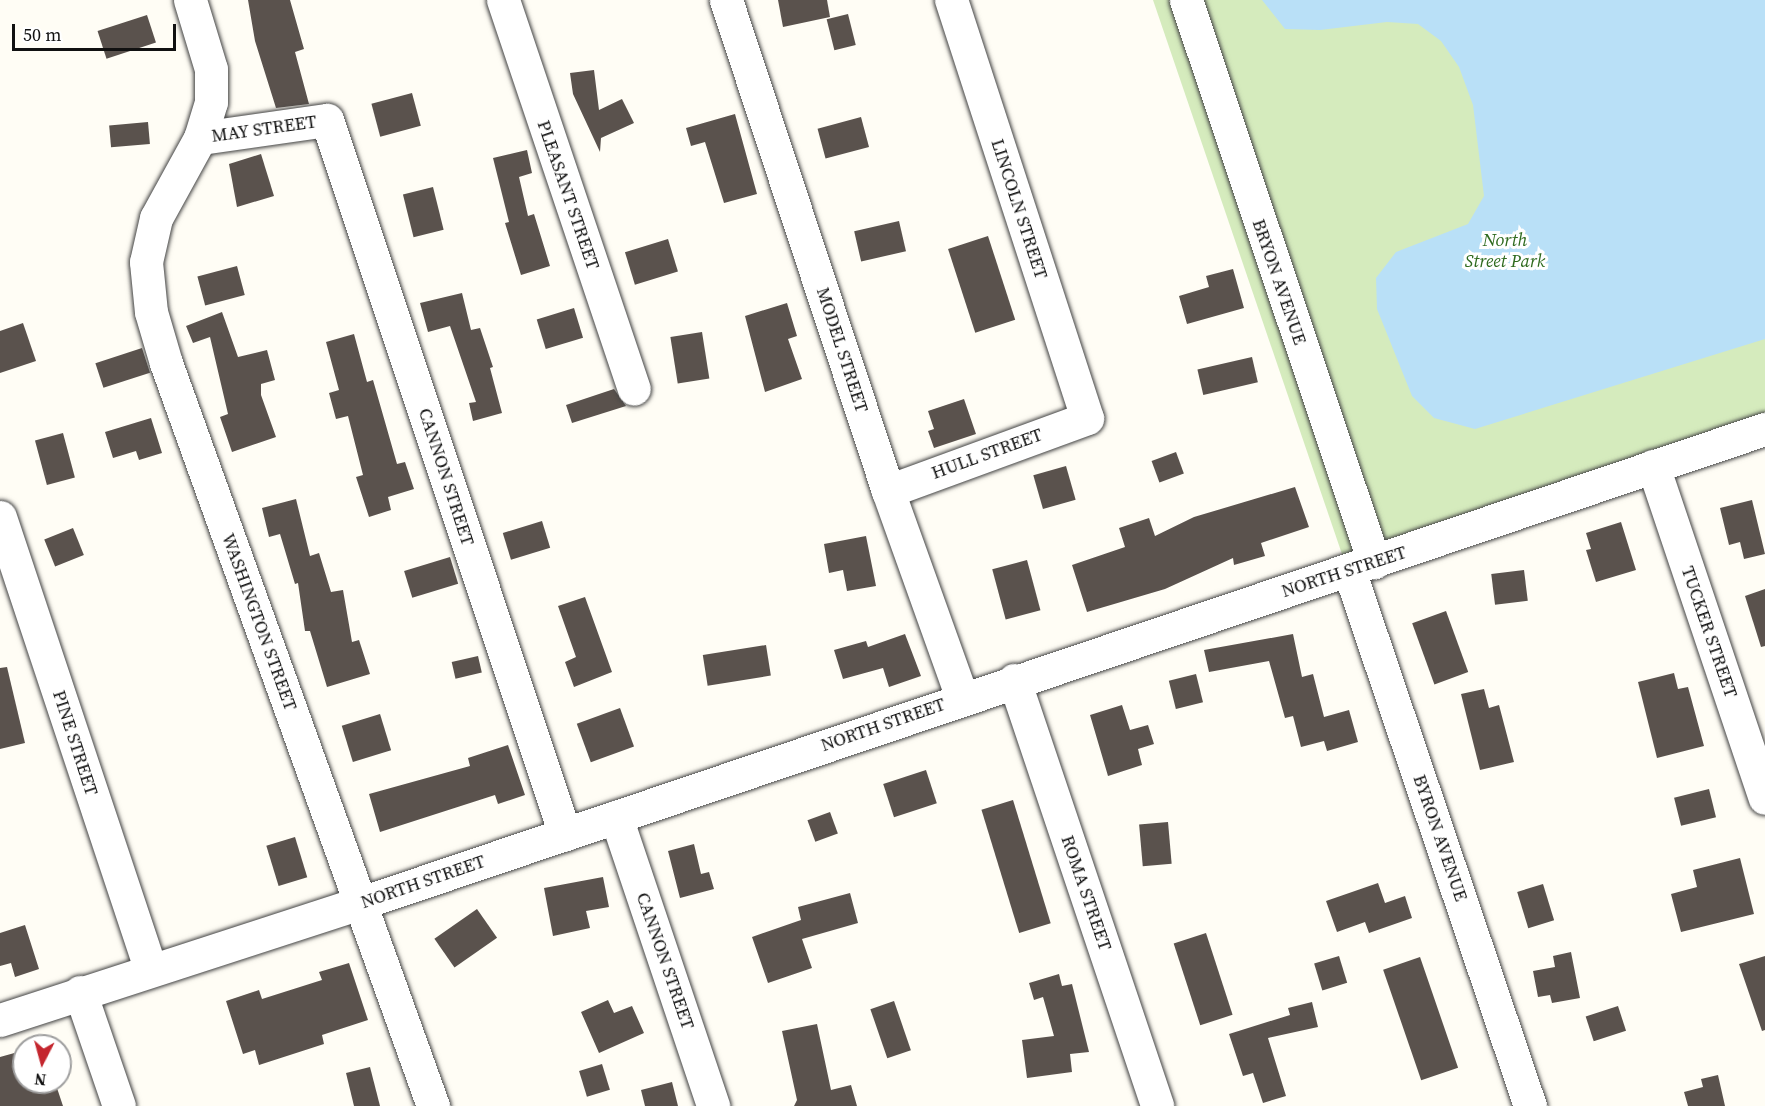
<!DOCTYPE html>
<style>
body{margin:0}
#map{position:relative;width:1765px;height:1106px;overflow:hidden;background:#fffdf5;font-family:"Source Serif 4",serif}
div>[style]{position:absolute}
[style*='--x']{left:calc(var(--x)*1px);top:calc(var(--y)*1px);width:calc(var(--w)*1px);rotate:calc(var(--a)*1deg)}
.green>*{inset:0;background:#d5ebbd}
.water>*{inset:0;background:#b9e0f7}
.building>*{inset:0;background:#5a524d;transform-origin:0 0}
.roads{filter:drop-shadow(0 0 2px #444) drop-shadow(0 0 2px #444)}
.minor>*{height:33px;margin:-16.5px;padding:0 16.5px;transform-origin:16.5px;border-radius:16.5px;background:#fff}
span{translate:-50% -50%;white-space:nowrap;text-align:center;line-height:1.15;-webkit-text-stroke:6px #fff;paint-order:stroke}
.street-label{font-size:18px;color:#111}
.park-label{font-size:18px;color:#2f6b1f;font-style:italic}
.north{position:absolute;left:12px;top:1034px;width:60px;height:60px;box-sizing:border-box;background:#fff;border:2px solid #a0a0a0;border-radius:50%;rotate:186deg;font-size:16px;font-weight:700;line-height:24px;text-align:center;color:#111}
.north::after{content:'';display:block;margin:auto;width:21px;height:27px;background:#c4262e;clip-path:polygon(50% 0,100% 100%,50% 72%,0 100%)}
.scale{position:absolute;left:12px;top:24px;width:164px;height:27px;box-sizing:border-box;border:3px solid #111;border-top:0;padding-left:8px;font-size:18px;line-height:21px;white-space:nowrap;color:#111;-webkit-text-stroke:4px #fff;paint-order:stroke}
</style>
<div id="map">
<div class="green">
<div style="clip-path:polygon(1153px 0,1765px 0,1765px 429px,1344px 560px)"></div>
</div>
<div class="water">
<div style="clip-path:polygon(1262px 0,1765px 0,1765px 339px,1475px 429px,1434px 418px,1412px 396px,1377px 309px,1376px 278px,1396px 252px,1468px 224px,1484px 196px,1473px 105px,1459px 67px,1441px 41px,1418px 24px,1387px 22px,1320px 30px,1285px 29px)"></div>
</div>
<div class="building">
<div style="clip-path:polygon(248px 0,290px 0,304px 49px,295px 52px,309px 104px,276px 108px,255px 41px)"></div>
<div style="clip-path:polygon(778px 0,827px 0,830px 17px,783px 27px)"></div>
<div style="left:848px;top:14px;width:32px;height:22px;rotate:76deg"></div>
<div style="left:147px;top:15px;width:29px;height:52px;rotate:72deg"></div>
<div style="clip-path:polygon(594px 70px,599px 110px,622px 99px,634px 123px,601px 138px,600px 152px,573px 94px,570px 73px)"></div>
<div style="left:412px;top:93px;width:34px;height:42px;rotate:75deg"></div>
<div style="clip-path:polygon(735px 114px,757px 194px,724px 203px,705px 142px,691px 146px,686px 128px)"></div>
<div style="left:861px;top:117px;width:31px;height:45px;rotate:75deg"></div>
<div style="left:148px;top:122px;width:22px;height:39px;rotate:85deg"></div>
<div style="clip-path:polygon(527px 150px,532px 173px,519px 177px,528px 216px,534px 214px,550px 266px,521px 275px,505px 223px,509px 222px,493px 158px)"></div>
<div style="clip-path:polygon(261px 154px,274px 196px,237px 207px,229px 164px)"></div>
<div style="left:433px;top:187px;width:44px;height:31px;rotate:76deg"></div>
<div style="left:899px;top:221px;width:31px;height:46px;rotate:77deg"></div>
<div style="left:988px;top:236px;width:88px;height:42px;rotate:72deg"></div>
<div style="left:668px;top:239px;width:34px;height:45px;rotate:73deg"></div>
<div style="left:237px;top:266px;width:30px;height:41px;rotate:75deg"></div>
<div style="clip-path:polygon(1233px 269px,1244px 308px,1187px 324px,1179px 296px,1209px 287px,1206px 276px)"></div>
<div style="clip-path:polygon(462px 293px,471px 330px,480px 328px,493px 367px,490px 368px,502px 413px,473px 421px,469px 403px,476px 402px,450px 326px,428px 332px,420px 303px)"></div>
<div style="clip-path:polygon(787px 303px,797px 336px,788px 339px,802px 379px,765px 392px,745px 316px)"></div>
<div style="left:574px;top:308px;width:31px;height:39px;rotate:73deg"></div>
<div style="clip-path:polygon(222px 312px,238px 357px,267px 350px,275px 380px,261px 384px,261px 395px,276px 437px,232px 452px,220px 417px,228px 414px,210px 337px,193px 343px,186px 326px)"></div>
<div style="clip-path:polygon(23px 323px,36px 361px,0 373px,0 331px)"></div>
<div style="left:702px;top:332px;width:47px;height:32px;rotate:81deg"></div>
<div style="clip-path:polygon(354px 334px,367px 382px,373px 380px,397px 464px,405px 462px,414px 489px,388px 497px,391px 510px,369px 517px,356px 477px,363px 475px,348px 416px,336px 419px,329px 393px,339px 390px,326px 342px)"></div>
<div style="left:142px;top:348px;width:26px;height:49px;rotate:72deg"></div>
<div style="left:1252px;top:357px;width:26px;height:56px;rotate:77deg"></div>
<div style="clip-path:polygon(614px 389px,626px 406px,572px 423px,566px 405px)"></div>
<div style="clip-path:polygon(964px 399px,976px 434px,934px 448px,928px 431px,934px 429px,928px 411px)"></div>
<div style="clip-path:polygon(151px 418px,162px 453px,139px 460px,136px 451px,113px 458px,105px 432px)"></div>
<div style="left:63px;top:433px;width:46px;height:29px;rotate:75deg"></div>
<div style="left:1176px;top:452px;width:23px;height:26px;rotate:70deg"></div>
<div style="left:1066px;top:466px;width:35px;height:34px;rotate:74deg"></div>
<div style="clip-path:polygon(1295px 487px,1309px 527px,1261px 543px,1265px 556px,1234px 565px,1233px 558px,1165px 589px,1087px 612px,1072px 565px,1125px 547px,1119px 528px,1149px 518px,1155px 536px,1194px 517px)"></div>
<div style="clip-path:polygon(296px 499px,310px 556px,319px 553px,331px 592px,343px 590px,352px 642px,359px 640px,370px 674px,327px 687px,310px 631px,305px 631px,298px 583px,295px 584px,280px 534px,269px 537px,262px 508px)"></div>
<div style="clip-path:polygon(1752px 500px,1765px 554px,1744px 559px,1740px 542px,1729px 545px,1720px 508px)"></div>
<div style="left:542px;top:521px;width:28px;height:41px;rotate:73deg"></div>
<div style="clip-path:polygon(1621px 522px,1636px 570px,1596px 582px,1586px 550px,1591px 549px,1586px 533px)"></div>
<div style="left:73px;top:528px;width:29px;height:31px;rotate:68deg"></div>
<div style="clip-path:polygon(866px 536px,876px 586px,847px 591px,843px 570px,829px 573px,824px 544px)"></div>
<div style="left:450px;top:557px;width:28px;height:48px;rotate:73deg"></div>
<div style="left:1027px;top:560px;width:52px;height:36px;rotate:75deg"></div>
<div style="left:1524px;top:570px;width:31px;height:33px;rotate:83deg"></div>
<div style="clip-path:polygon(1765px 589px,1765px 646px,1761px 647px,1745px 596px)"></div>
<div style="clip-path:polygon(585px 597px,612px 672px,574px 687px,565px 662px,576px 657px,558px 606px)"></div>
<div style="left:1446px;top:611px;width:65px;height:36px;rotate:70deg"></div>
<div style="clip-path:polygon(905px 634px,921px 676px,889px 687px,883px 668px,843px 679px,834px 650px,866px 641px,868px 647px)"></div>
<div style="clip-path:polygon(1293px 634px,1302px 677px,1313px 674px,1324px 717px,1349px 710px,1358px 742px,1327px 751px,1324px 741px,1301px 747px,1293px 716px,1285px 718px,1269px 661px,1209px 672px,1204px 650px)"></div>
<div style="left:766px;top:645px;width:31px;height:64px;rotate:81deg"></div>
<div style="left:478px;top:656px;width:17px;height:27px;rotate:77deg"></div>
<div style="clip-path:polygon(7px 667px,25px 743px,0 749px,0 668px)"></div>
<div style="clip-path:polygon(1674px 673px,1678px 689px,1688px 687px,1704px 746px,1657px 758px,1638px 682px)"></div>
<div style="left:1196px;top:674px;width:29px;height:28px;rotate:76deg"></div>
<div style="clip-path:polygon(1484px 689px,1489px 708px,1499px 705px,1514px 762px,1480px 770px,1461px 694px)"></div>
<div style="clip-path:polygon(1122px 705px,1130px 730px,1148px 725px,1154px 744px,1138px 749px,1142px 765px,1108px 776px,1090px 715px)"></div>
<div style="left:620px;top:708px;width:41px;height:46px;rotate:70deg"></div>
<div style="left:380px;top:714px;width:38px;height:40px;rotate:73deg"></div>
<div style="clip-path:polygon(508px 745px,525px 795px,498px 804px,495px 795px,380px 832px,369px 794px,470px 766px,468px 758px)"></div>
<div style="left:926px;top:770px;width:35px;height:45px;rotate:72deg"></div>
<div style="left:1709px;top:789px;width:29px;height:36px;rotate:76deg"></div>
<div style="left:1013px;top:800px;width:129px;height:33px;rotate:73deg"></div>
<div style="left:830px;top:812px;width:23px;height:24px;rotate:70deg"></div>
<div style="left:1168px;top:822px;width:42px;height:29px;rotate:85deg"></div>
<div style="left:295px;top:837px;width:42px;height:30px;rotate:73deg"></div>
<div style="clip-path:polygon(694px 844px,701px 874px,709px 872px,714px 889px,680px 898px,668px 851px)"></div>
<div style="clip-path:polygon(1740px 858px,1754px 914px,1681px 932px,1671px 894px,1697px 887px,1693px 870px)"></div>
<div style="clip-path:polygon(603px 877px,609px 907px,586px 911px,590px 928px,553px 936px,544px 888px)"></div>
<div style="clip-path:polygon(1378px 883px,1385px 903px,1405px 896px,1412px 918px,1369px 933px,1365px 922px,1337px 932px,1326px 901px)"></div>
<div style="left:1543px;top:884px;width:38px;height:27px;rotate:73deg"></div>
<div style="clip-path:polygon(850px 893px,858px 923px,802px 939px,812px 968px,768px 983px,752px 937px,801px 920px,798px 907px)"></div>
<div style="left:477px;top:909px;width:35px;height:52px;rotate:55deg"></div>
<div style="clip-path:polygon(25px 925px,39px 969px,15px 977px,11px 963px,0 966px,0 933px)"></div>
<div style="left:1206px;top:933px;width:86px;height:34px;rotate:72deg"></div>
<div style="clip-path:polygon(1571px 952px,1580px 998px,1552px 1003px,1550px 995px,1538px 997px,1533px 971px,1555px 967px,1553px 956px)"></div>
<div style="left:1339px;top:956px;width:28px;height:26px;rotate:73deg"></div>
<div style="clip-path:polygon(1765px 956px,1765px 1030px,1762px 1031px,1739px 964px)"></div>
<div style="left:1420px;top:957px;width:117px;height:39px;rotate:71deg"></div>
<div style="clip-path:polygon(349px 963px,368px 1020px,322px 1035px,324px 1044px,259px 1065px,255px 1050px,243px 1054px,226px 1001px,259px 990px,262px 999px,322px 980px,319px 972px)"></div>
<div style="clip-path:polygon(1059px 974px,1062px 986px,1072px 984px,1089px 1052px,1070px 1054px,1072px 1072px,1027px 1078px,1022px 1040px,1054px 1036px,1043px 997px,1034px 1000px,1029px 983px)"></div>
<div style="clip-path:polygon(608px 1000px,614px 1013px,632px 1006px,644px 1033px,599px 1053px,581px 1012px)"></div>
<div style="left:894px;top:1001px;width:52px;height:25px;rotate:71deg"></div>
<div style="clip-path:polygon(1312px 1002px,1318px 1027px,1268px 1038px,1286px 1096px,1263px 1103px,1253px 1073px,1243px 1076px,1229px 1034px,1290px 1015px,1288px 1008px)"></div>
<div style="left:1618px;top:1006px;width:26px;height:34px;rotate:72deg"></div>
<div style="clip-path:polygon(817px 1024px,831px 1090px,851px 1085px,857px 1106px,794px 1106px,797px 1100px,782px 1031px)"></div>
<div style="clip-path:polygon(18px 1052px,20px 1059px,24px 1058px,24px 1082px,55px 1082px,63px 1106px,0 1106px,0 1057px)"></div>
<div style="left:602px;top:1064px;width:27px;height:24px;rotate:73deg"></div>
<div style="clip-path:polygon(370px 1067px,380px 1106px,354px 1106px,346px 1073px)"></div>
<div style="clip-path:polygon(1718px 1075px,1725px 1106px,1688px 1106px,1684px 1092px,1703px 1087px,1701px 1079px)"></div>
<div style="clip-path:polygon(672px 1082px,678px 1106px,645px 1106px,641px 1090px)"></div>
</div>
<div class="roads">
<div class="minor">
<div style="--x:190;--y:0;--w:72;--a:73.1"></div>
<div style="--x:211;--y:69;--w:33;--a:90"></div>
<div style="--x:211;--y:102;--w:38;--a:107"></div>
<div style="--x:200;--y:138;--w:91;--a:118.8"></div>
<div style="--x:156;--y:218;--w:45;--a:102.8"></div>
<div style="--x:146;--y:262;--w:50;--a:84.3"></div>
<div style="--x:151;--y:312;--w:53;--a:73.6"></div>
<div style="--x:166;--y:363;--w:790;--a:70.23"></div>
<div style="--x:503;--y:0;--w:410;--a:71.4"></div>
<div style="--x:726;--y:0;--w:517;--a:71.74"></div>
<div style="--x:888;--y:491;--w:220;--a:70.3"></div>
<div style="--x:1186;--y:0;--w:593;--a:71.5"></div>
<div style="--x:200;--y:138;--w:128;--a:-8.1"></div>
<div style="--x:327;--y:120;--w:753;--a:71.57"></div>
<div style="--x:1653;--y:466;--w:350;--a:71.4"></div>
<div style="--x:888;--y:491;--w:212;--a:-20.1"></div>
<div style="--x:1087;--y:418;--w:440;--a:-108"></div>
<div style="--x:0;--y:517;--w:476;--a:71.6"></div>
<div style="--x:1349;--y:570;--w:566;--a:71.34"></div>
<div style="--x:1014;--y:680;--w:449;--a:71.4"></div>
<div style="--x:616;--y:817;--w:305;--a:71.4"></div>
<div style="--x:80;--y:992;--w:120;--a:71.1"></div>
<div style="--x:0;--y:1020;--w:379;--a:-18"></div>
<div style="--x:361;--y:903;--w:1482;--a:-18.66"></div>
</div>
</div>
<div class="street-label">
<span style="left:264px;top:129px;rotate:-8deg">MAY STREET</span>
<span style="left:568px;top:195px;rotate:71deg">PLEASANT STREET</span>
<span style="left:1019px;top:209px;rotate:72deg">LINCOLN STREET</span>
<span style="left:1279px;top:282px;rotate:71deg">BRYON AVENUE</span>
<span style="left:842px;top:350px;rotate:72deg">MODEL STREET</span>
<span style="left:987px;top:454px;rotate:-20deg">HULL STREET</span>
<span style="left:446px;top:477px;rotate:72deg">CANNON STREET</span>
<span style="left:1344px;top:572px;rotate:-18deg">NORTH STREET</span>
<span style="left:259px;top:622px;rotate:70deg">WASHINGTON STREET</span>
<span style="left:1709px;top:632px;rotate:71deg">TUCKER STREET</span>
<span style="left:883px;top:725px;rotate:-19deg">NORTH STREET</span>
<span style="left:75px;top:743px;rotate:72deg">PINE STREET</span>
<span style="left:1440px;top:838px;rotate:71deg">BYRON AVENUE</span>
<span style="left:423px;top:882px;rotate:-19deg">NORTH STREET</span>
<span style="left:1086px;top:893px;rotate:71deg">ROMA STREET</span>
<span style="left:665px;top:961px;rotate:71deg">CANNON STREET</span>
</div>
<div class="park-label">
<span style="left:1505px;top:251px">North<br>Street Park</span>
</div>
<div class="north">N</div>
<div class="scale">50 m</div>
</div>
